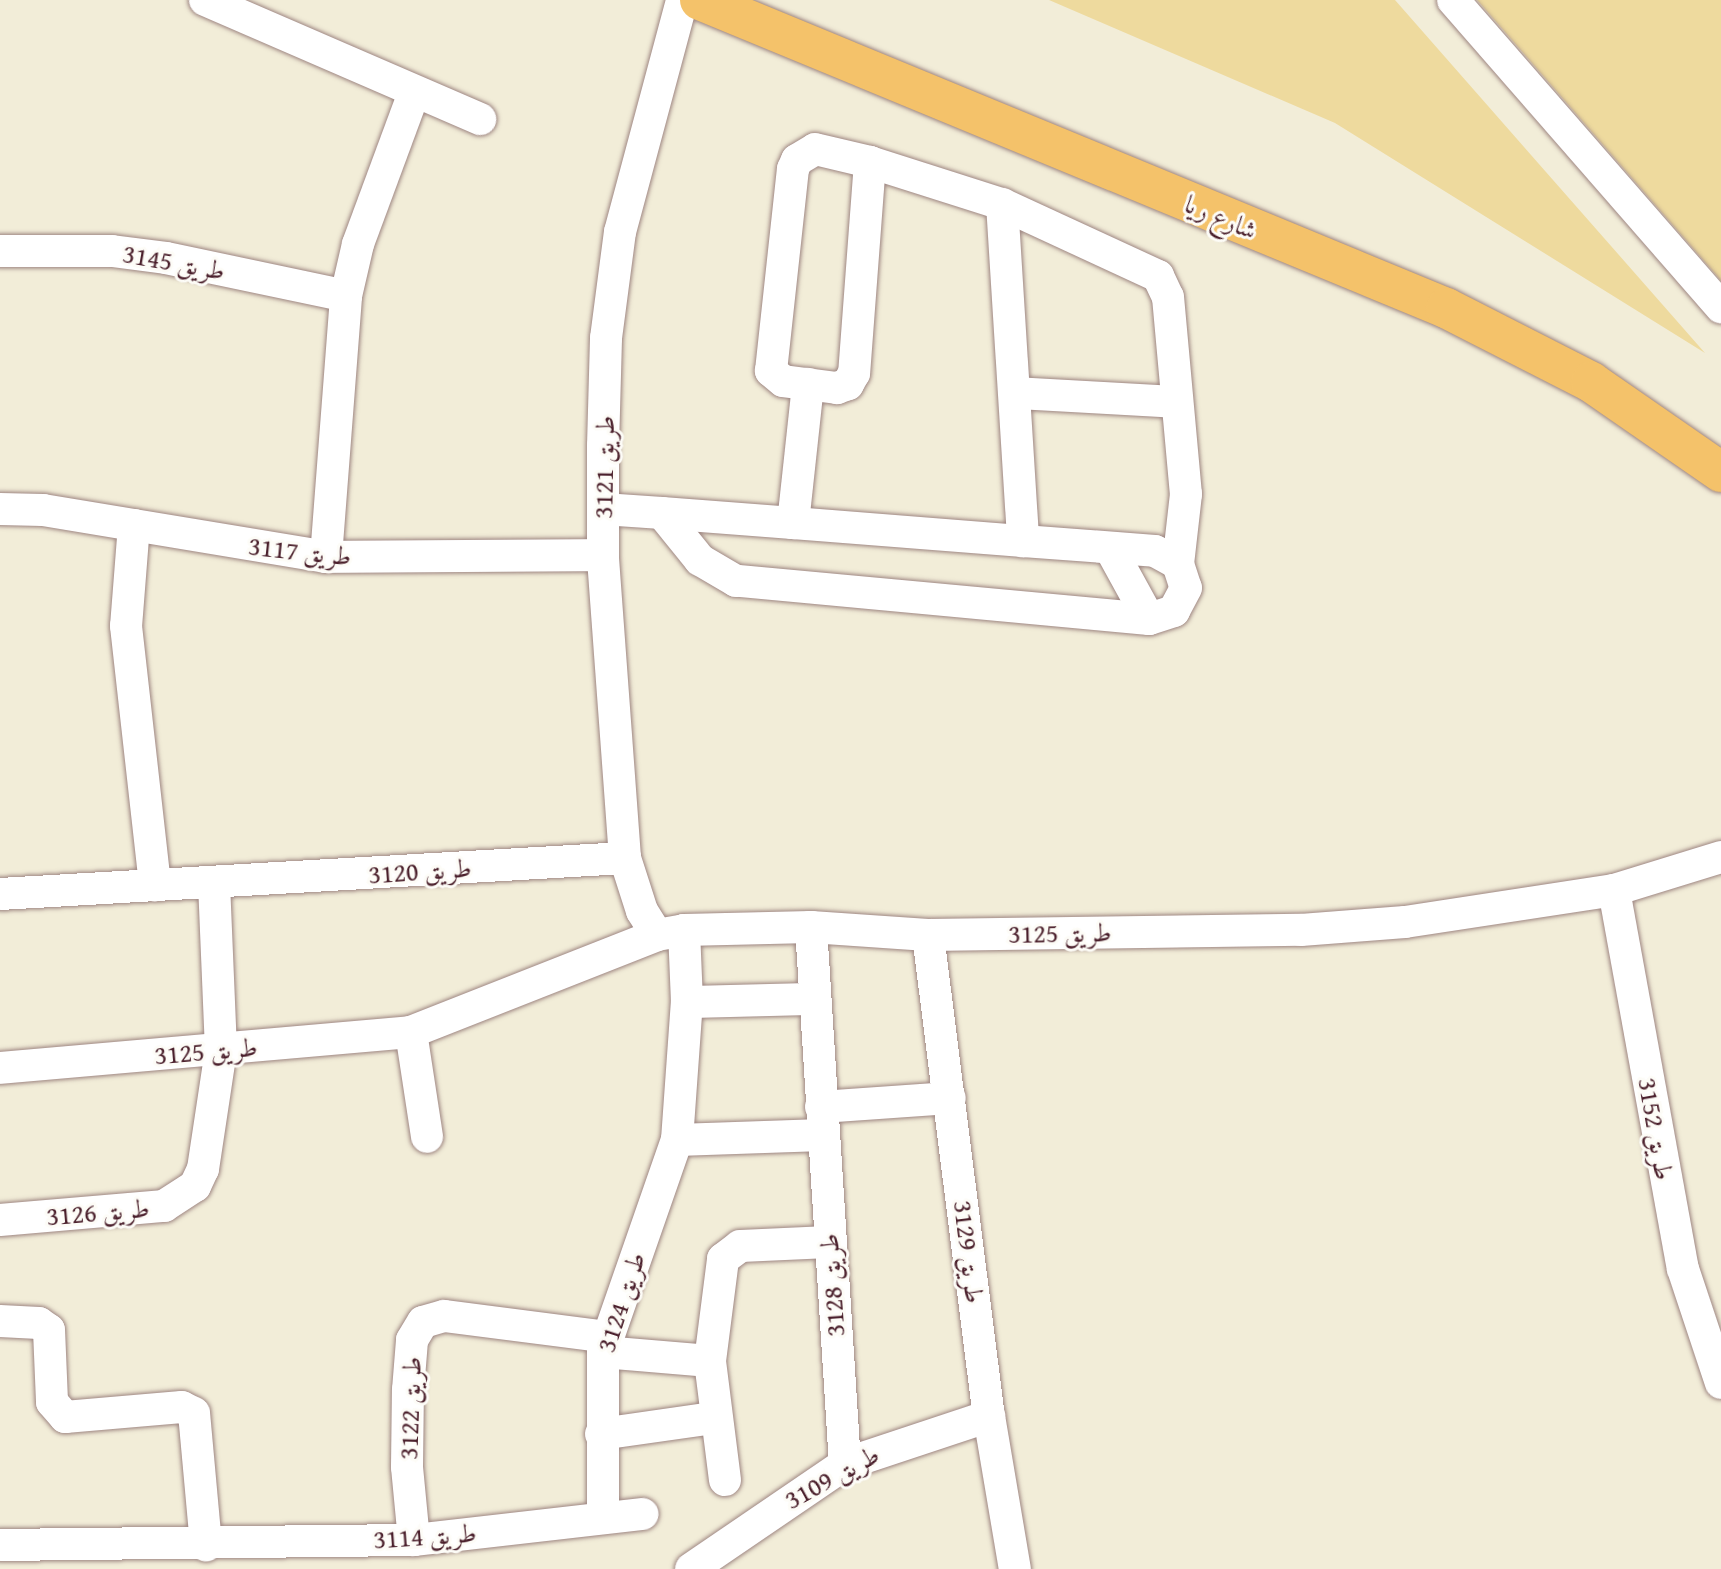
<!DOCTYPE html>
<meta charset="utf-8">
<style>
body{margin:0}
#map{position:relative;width:1721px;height:1569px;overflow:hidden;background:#f2edd8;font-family:"Gentium Book Plus",Amiri,serif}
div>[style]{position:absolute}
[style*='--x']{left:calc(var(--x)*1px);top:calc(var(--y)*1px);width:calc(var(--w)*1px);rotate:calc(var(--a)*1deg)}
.sand>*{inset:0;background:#eeda9e}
.roads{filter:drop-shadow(0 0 2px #9e8682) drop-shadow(0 0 2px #9e8682)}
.minor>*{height:32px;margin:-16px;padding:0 16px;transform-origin:16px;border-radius:16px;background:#fff}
.major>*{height:40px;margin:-20px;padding:0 20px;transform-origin:20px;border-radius:20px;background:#f4c26a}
span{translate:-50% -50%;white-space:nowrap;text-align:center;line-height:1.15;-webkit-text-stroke:6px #fdfcf7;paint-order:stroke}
.street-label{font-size:26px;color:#4a1f2b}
</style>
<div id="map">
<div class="sand">
<div style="clip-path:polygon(1049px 0,1395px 0,1705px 353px,1335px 123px)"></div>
<div style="clip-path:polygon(1477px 0,1721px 0,1721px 281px,1717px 276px)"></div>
</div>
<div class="roads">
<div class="minor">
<div style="--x:205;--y:0;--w:300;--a:23.4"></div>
<div style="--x:1453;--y:0;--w:408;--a:48.9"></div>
<div style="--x:815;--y:149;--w:57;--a:13.3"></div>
<div style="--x:870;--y:162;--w:212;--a:94.3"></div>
<div style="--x:854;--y:373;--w:13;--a:119"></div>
<div style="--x:848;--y:384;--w:12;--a:160"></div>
<div style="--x:837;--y:388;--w:54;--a:-172.6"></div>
<div style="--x:783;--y:381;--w:16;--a:-140"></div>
<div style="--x:771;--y:371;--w:203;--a:-83.8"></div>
<div style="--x:793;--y:169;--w:10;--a:-66"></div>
<div style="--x:797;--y:160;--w:21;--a:-31"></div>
<div style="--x:870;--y:162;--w:139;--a:17.7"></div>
<div style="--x:1002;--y:204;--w:172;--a:24.8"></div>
<div style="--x:1158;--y:276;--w:23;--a:65"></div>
<div style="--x:1168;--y:297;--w:198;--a:84.8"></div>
<div style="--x:1186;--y:494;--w:70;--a:96.5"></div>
<div style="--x:1002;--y:204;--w:338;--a:86.4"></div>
<div style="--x:0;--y:251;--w:112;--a:0"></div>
<div style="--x:112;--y:251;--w:54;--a:7.4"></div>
<div style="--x:166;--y:258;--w:184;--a:11.9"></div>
<div style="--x:1016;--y:393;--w:161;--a:3.2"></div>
<div style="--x:0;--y:509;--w:43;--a:1.3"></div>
<div style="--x:43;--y:510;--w:287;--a:9.4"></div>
<div style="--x:326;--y:557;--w:277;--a:-0.4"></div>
<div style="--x:603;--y:509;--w:59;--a:3.9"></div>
<div style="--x:662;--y:513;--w:131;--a:4.4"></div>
<div style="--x:793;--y:523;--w:231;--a:4.5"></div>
<div style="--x:1023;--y:541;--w:132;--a:4.3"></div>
<div style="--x:1155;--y:551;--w:26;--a:29"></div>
<div style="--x:1178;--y:564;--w:25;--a:72"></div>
<div style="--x:1186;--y:588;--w:26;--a:118"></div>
<div style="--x:1174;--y:611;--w:26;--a:162"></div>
<div style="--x:1149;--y:619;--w:415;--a:-174.7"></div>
<div style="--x:736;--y:581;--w:42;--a:-149.7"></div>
<div style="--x:700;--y:560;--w:60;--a:-129"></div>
<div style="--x:793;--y:523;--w:140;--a:-83.8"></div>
<div style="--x:134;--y:525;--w:101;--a:94.5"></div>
<div style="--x:126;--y:626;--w:261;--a:83.6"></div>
<div style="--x:1110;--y:548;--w:81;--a:61.2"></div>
<div style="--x:326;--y:557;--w:262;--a:-85.6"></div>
<div style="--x:346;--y:296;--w:53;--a:-77"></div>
<div style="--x:358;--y:244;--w:161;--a:-69.7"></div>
<div style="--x:1614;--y:890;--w:385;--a:79.7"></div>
<div style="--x:1683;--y:1269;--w:120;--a:71.6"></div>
<div style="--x:0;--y:894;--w:626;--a:-3.3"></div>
<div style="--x:811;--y:927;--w:538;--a:86.38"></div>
<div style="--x:657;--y:935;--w:28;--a:-122"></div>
<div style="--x:642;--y:911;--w:56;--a:-107.8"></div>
<div style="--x:625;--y:858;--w:304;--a:-94.2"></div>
<div style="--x:603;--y:555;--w:109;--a:-90"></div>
<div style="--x:603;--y:446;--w:108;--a:-88.4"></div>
<div style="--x:606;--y:338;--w:107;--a:-82.5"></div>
<div style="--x:620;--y:232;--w:240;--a:-75"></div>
<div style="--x:928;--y:935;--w:485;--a:82.8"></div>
<div style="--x:989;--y:1416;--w:155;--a:80.4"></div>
<div style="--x:687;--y:1002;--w:126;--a:-1.4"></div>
<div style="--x:411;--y:1032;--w:106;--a:81.3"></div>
<div style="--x:0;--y:1068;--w:413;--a:-5"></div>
<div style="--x:411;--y:1032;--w:264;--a:-21.5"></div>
<div style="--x:657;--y:935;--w:27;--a:-10"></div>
<div style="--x:684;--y:930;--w:127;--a:-1.4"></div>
<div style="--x:811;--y:927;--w:117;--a:3.9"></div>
<div style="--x:928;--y:935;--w:373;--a:-0.8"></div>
<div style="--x:1301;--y:930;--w:104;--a:-4.4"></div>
<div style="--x:1405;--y:922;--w:211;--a:-8.7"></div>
<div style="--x:1614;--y:890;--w:112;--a:-17.1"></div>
<div style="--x:821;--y:1107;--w:129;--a:-4"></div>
<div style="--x:677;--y:1140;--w:146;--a:-2"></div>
<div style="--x:0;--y:1220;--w:165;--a:-4.9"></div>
<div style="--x:164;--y:1206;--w:37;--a:-33"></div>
<div style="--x:195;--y:1186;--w:19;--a:-65"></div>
<div style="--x:203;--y:1169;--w:120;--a:-81.4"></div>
<div style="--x:221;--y:1050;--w:166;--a:-92.4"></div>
<div style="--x:0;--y:1321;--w:39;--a:3"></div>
<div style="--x:39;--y:1323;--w:12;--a:35"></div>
<div style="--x:49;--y:1330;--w:72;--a:87.6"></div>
<div style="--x:52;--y:1402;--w:20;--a:49"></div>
<div style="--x:65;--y:1417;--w:117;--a:-4.9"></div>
<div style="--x:182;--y:1407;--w:13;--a:27"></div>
<div style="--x:194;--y:1413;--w:133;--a:84.8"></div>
<div style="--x:603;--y:1352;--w:107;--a:4.8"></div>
<div style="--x:601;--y:1434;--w:114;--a:-8.1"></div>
<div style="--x:725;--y:1480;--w:120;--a:-97.2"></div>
<div style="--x:710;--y:1361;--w:103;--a:-82.7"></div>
<div style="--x:723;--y:1259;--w:21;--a:-37"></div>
<div style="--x:740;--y:1246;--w:89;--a:-2.6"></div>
<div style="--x:603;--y:1518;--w:166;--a:-90"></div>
<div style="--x:603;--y:1352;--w:225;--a:-70.8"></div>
<div style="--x:677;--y:1140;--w:138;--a:-85.9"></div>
<div style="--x:687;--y:1002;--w:72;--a:-92.4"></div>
<div style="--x:414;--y:1540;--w:73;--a:-95.5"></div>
<div style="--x:407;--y:1467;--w:77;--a:-89.3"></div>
<div style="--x:408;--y:1390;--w:50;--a:-85.4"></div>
<div style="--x:412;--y:1340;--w:21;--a:-59"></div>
<div style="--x:423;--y:1322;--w:22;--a:-16"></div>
<div style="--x:444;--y:1316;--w:165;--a:7.3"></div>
<div style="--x:0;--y:1545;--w:414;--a:-0.7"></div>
<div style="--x:414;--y:1540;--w:230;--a:-6.5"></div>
<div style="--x:691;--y:1569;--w:186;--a:-34.3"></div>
<div style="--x:845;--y:1464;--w:152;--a:-18.4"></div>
</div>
<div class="major">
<div style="--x:700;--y:0;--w:807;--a:22.43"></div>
<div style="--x:1446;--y:308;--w:163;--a:27"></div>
<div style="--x:1591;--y:382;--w:158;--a:34.7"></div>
</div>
</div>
<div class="street-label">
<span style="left:1221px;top:217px;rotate:23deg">شارع ريا</span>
<span style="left:174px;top:262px;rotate:10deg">طريق 3145</span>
<span style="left:604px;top:467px;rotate:-89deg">طريق 3121</span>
<span style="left:300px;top:551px;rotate:6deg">طريق 3117</span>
<span style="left:420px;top:871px;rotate:-4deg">طريق 3120</span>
<span style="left:1060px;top:933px;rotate:-1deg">طريق 3125</span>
<span style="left:206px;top:1051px;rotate:-5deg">طريق 3125</span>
<span style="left:1656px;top:1129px;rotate:80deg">طريق 3152</span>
<span style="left:98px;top:1212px;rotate:-5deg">طريق 3126</span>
<span style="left:969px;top:1252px;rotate:83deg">طريق 3129</span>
<span style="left:832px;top:1285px;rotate:-94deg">طريق 3128</span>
<span style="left:621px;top:1302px;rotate:-72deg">طريق 3124</span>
<span style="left:410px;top:1408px;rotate:-88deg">طريق 3122</span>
<span style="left:832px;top:1477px;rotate:-29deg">طريق 3109</span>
<span style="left:425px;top:1536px;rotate:-4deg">طريق 3114</span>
</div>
</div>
